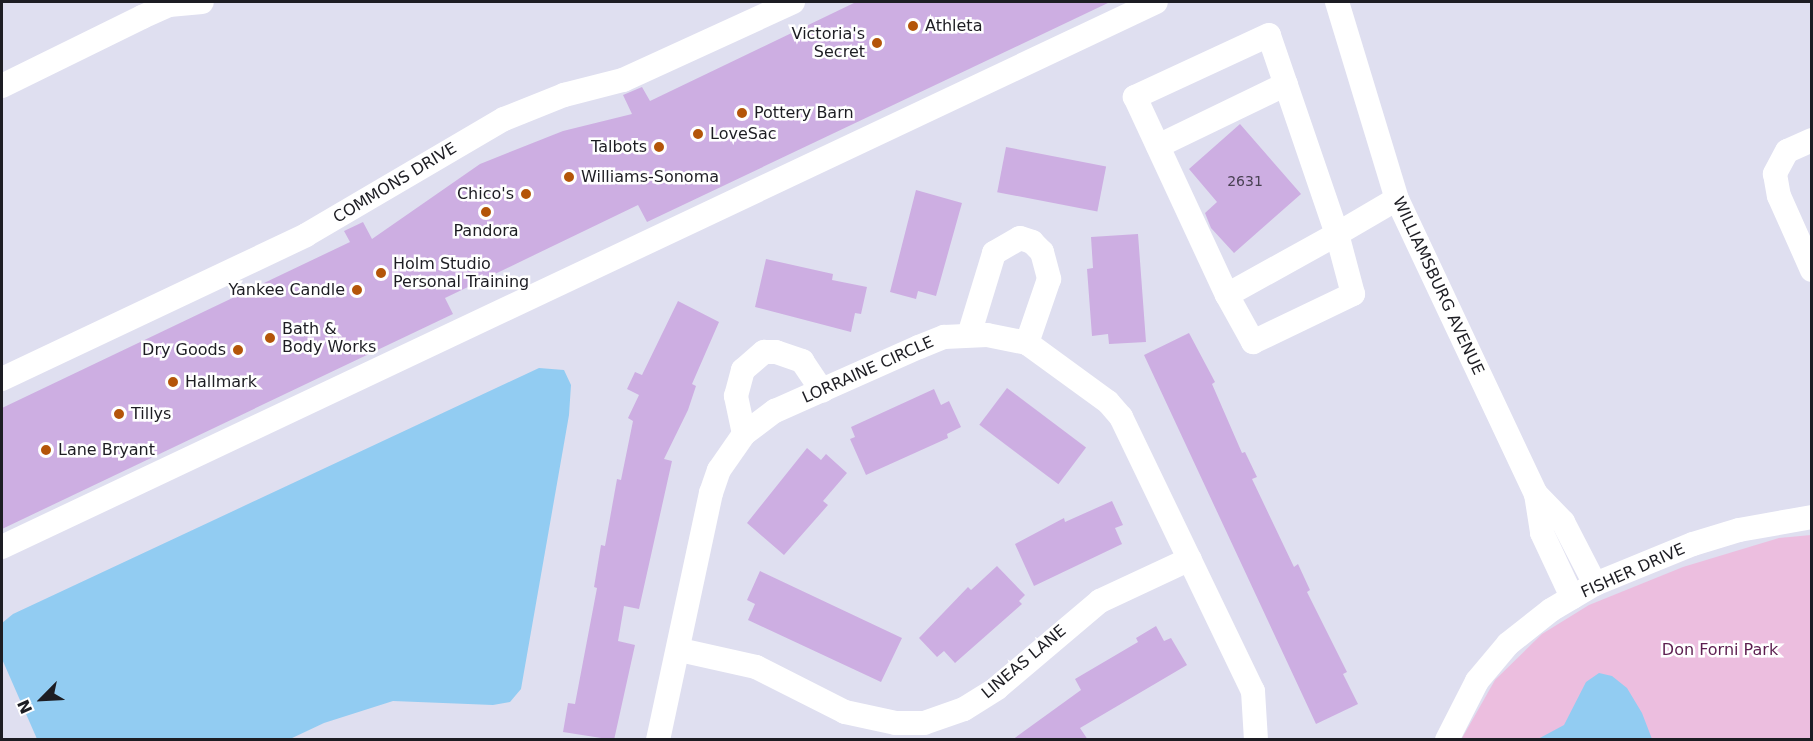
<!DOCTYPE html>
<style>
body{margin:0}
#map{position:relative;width:1813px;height:741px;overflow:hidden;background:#dfdff0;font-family:"DejaVu Sans",sans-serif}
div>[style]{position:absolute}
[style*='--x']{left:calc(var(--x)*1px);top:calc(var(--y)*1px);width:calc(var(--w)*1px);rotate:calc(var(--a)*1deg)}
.green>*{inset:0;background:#ecbedf}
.water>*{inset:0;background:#92ccf2}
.building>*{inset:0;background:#cdaee2;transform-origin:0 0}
.minor>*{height:24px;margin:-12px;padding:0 12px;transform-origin:12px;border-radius:12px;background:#fff}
.dots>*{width:16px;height:16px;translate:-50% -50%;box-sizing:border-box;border:3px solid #fff;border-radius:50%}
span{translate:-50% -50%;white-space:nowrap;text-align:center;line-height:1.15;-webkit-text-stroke:5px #fff;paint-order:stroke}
.number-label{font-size:14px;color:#494153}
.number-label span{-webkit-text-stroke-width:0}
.poi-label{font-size:16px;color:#1d1d23}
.left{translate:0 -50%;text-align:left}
.right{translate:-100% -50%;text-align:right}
.street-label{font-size:16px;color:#1d1d23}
.park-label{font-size:16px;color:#5d1f50}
.frame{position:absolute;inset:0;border:3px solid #1d1d23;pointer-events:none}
.north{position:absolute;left:12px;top:669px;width:60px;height:60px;-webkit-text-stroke:4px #fff;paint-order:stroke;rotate:246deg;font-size:16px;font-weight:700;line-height:24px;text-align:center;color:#1d1d23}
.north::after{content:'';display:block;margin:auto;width:21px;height:27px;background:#1d1d23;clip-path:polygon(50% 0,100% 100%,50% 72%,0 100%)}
</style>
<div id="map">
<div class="green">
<div style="clip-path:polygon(1811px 535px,1811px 739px,1461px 740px,1495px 680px,1542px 634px,1589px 605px,1683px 567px,1779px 538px)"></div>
</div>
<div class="water">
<div style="clip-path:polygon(539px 368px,564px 370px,571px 385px,569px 415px,521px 689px,510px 702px,493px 705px,393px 701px,324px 723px,290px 739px,37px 739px,2px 659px,2px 623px,13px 614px)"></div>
<div style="clip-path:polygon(1599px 673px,1612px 676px,1627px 688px,1642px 713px,1652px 739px,1538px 739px,1564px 725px,1586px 682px)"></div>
</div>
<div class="building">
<div style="clip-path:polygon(856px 2px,1110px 2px,647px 222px,638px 205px,445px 298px,453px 314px,2px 529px,2px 408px,350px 242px,344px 231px,363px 222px,372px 239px,480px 164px,563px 131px,632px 114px,623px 95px,642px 87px,650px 101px)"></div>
<div style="clip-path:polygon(1240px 124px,1301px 194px,1234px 253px,1211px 228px,1205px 213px,1217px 202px,1189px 169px)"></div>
<div style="left:1006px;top:147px;width:102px;height:46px;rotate:11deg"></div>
<div style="clip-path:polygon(916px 190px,962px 203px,936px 296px,918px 291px,916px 299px,890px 292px)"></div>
<div style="clip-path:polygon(1138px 234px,1146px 342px,1109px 344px,1108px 334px,1092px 336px,1087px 269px,1093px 268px,1091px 237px)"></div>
<div style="clip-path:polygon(766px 259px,833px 274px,832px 280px,867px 287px,861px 314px,855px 313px,851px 332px,755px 307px)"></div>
<div style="clip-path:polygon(678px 301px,719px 322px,692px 384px,696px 386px,688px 410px,664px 459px,672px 461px,639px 609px,624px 606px,618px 641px,635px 645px,614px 740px,563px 732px,568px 703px,575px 704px,597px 588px,594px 587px,601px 545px,605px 546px,617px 479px,621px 480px,633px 421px,628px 418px,639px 395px,627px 389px,635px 372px,642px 375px)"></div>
<div style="clip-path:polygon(1189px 333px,1215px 382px,1212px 384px,1242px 453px,1245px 452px,1257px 477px,1252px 479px,1294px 567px,1298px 564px,1310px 590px,1307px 592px,1347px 672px,1343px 674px,1358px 704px,1316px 724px,1144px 355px)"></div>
<div style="left:1007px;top:388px;width:99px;height:46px;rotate:37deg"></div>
<div style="clip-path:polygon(934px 389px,941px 405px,949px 401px,961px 427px,947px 434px,948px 438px,866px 475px,850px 439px,855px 437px,851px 427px)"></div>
<div style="clip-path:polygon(807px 448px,821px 460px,826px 454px,847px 473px,823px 501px,828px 505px,784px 555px,747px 523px)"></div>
<div style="clip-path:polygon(1112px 501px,1123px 525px,1115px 528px,1122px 544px,1034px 586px,1015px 544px,1064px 518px,1065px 522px)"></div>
<div style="clip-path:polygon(997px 566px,1025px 595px,1019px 601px,1022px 604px,955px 663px,944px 651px,937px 657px,919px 638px,968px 587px,971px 590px)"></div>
<div style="clip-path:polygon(760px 571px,902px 638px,881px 682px,748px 620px,755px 604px,747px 600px)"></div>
<div style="clip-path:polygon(1156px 626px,1164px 641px,1171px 638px,1187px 665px,1080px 728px,1088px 740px,1012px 740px,1081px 690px,1075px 679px,1138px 642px,1136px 638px)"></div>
</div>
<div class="minor">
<div style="--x:1337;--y:2;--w:206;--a:73.1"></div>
<div style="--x:1397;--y:199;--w:326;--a:64.8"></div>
<div style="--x:1536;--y:494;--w:39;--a:81"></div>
<div style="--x:1542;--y:533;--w:71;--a:64.9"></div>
<div style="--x:2;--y:86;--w:156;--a:-26.2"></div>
<div style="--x:142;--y:17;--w:30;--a:-24"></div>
<div style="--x:169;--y:5;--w:33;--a:-5"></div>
<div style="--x:1812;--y:140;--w:27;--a:156"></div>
<div style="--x:1787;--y:151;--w:26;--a:118"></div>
<div style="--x:1775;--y:174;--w:22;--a:80"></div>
<div style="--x:1779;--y:196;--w:81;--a:66"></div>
<div style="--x:1158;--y:146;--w:142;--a:-25.8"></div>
<div style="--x:1227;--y:295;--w:54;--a:61"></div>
<div style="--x:1253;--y:342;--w:111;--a:-25.6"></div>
<div style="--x:1353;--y:294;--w:62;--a:-104.9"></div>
<div style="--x:1337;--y:234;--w:210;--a:-108.9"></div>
<div style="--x:1269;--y:35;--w:148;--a:155.2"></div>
<div style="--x:1135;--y:97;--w:218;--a:65.1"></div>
<div style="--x:1227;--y:295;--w:126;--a:-29"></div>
<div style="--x:1337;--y:234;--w:69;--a:-30.3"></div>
<div style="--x:969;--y:335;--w:86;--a:-73"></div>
<div style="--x:994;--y:253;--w:30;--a:-30"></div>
<div style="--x:1020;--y:238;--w:13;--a:18"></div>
<div style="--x:1032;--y:242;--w:14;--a:45"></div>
<div style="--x:1042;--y:252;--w:28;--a:75"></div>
<div style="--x:1049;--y:279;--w:68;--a:109"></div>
<div style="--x:2;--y:379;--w:336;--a:-25.3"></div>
<div style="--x:306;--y:235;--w:229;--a:-30.4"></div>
<div style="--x:504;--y:119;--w:65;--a:-21.8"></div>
<div style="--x:564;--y:95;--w:61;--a:-14.3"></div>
<div style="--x:623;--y:80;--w:187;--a:-24.6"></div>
<div style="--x:744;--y:434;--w:39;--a:-102"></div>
<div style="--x:736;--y:396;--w:27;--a:-75"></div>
<div style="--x:743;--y:370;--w:28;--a:-41"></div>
<div style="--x:764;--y:352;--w:12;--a:0"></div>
<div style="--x:776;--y:352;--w:28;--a:19"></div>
<div style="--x:802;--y:361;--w:36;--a:56"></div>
<div style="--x:1536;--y:494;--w:39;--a:46"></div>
<div style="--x:1563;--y:522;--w:70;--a:62.7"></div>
<div style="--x:2;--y:547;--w:1276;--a:-25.28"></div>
<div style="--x:680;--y:650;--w:78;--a:12.6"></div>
<div style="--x:756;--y:667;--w:100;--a:26.8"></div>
<div style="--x:845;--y:712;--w:52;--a:12.2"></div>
<div style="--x:896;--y:723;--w:28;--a:0"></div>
<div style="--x:924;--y:723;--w:42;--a:-19.3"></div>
<div style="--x:964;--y:709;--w:39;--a:-32"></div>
<div style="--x:997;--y:688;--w:135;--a:-40.2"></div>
<div style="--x:1100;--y:601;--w:99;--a:-25"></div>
<div style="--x:658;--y:740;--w:253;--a:-77.9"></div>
<div style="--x:711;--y:493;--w:24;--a:-71"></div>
<div style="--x:719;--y:470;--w:44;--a:-55.2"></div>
<div style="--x:744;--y:434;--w:39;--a:-37"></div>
<div style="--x:775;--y:411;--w:158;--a:-24"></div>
<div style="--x:919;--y:347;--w:27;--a:-22"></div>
<div style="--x:944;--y:337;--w:43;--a:-2.7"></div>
<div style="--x:987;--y:335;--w:41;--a:11.3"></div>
<div style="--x:1027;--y:343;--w:100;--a:36.1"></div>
<div style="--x:1108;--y:402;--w:20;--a:49"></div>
<div style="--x:1121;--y:417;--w:304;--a:64.3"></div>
<div style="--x:1253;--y:691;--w:49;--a:86.5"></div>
<div style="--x:1447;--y:740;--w:66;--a:-63"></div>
<div style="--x:1477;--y:681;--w:48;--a:-50"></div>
<div style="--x:1508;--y:644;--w:55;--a:-38.3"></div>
<div style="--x:1551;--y:610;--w:51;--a:-30.6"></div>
<div style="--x:1595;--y:584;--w:106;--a:-22.2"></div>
<div style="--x:1693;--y:544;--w:48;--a:-16.9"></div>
<div style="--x:1739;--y:530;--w:74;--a:-10.1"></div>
</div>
<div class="dots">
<div style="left:913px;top:26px;background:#b45509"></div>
<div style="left:877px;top:43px;background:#b45509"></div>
<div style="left:742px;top:113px;background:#b45509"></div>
<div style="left:698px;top:134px;background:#b45509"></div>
<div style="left:659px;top:147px;background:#b45509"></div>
<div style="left:569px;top:177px;background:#b45509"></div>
<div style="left:526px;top:194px;background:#b45509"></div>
<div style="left:486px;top:212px;background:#b45509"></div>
<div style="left:381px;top:273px;background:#b45509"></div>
<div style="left:357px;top:290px;background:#b45509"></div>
<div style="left:270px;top:338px;background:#b45509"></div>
<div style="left:238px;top:350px;background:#b45509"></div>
<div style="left:173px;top:382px;background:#b45509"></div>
<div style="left:119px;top:414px;background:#b45509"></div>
<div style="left:46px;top:450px;background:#b45509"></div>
</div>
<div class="number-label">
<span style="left:1245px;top:181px">2631</span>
</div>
<div class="poi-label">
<span class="left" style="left:925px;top:26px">Athleta</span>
<span class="right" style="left:865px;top:43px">Victoria's<br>Secret</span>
<span class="left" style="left:754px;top:113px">Pottery Barn</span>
<span class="left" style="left:710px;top:134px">LoveSac</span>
<span class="right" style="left:647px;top:147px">Talbots</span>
<span class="left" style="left:581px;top:177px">Williams-Sonoma</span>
<span class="right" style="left:514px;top:194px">Chico's</span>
<span style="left:486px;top:231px">Pandora</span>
<span class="left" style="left:393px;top:273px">Holm Studio<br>Personal Training</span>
<span class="right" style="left:345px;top:290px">Yankee Candle</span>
<span class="left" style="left:282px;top:338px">Bath &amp;<br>Body Works</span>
<span class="right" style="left:226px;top:350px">Dry Goods</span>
<span class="left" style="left:185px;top:382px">Hallmark</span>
<span class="left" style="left:131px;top:414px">Tillys</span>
<span class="left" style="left:58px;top:450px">Lane Bryant</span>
</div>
<div class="street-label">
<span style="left:395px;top:183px;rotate:-31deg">COMMONS DRIVE</span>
<span style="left:1438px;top:286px;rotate:65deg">WILLIAMSBURG AVENUE</span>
<span style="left:868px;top:370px;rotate:-24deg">LORRAINE CIRCLE</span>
<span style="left:1633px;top:571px;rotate:-24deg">FISHER DRIVE</span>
<span style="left:1024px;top:662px;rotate:-40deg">LINEAS LANE</span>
</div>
<div class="park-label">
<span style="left:1720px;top:650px">Don Forni Park</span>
</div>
<div class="frame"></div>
<div class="north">N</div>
</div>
